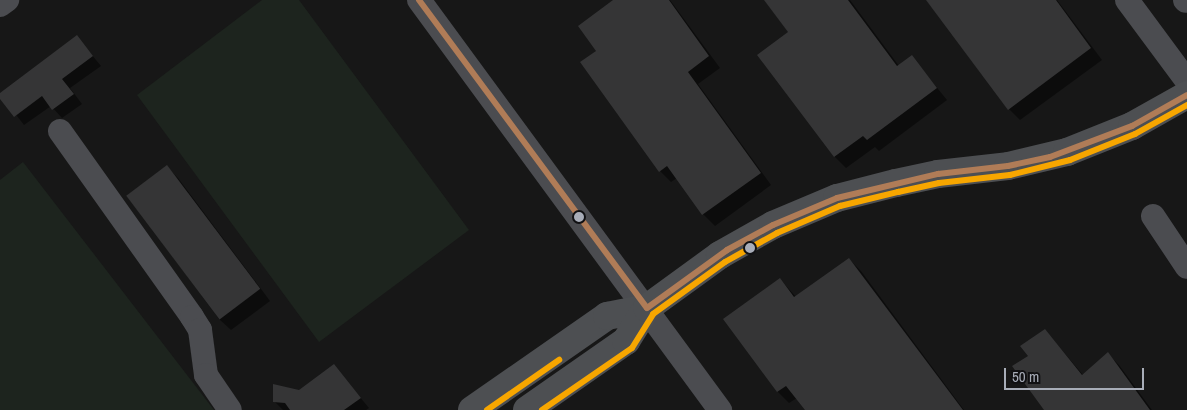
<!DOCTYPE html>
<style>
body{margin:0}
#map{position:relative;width:1187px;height:410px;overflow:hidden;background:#171717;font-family:"Archivo Narrow",sans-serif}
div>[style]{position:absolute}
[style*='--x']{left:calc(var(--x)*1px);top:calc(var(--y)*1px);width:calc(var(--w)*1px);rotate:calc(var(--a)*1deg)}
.green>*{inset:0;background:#1d241e}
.shadow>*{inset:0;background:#0007}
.building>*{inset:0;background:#353536;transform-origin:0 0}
.minor>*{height:24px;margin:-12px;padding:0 12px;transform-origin:12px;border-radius:12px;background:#4b4c50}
.major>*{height:28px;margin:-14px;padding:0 14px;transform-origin:14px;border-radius:14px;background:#4d4f52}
.bus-1>*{height:6px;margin:-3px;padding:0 3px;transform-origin:3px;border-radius:3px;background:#b07c57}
.bus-2>*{height:6px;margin:-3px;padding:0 3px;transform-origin:3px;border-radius:3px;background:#f7a600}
.dots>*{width:14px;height:14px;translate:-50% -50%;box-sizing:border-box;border:2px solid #111113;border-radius:50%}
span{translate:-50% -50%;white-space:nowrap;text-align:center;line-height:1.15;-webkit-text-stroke:4px #111113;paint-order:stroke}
.scale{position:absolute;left:1004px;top:368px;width:140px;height:22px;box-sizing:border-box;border:2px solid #a8adb8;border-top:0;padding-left:6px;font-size:15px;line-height:18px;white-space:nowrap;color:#a8adb8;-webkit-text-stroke:4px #111113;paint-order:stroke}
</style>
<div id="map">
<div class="green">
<div style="clip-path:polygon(262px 0,299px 0,469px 230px,319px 342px,137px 95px)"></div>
<div style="clip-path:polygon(23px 162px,214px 410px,0 410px,0 180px)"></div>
</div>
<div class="shadow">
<div style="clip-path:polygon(616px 0,670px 0,720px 68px,698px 84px,771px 185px,715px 226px,703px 214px,677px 178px,671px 182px,660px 171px,598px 51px)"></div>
<div style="clip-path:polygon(766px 0,850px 0,899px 66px,912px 57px,947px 100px,879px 151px,875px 147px,846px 168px,835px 157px,759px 55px,789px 32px)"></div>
<div style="clip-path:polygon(928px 0,1057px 0,1102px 60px,1020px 120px,1009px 109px)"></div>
<div style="clip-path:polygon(77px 37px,101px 66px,70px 88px,82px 104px,62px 118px,51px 106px,24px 125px,0 94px)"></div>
<div style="clip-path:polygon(167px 167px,178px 178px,270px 301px,231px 330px,219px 319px,128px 196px)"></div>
<div style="clip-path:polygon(849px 259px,861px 271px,964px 410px,807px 410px,797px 398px,789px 403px,778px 392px,725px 320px,780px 279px,796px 297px)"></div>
<div style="clip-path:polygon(1045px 330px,1083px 375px,1108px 354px,1119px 365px,1152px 410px,1046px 410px,1030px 356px)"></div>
<div style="clip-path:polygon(334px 366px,369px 408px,366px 410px,283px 410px,274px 401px,299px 391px)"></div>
</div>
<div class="building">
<div style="clip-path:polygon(613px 0,669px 0,709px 56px,688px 72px,761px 173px,702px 215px,667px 166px,659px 172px,580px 62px,596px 51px,578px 26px)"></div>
<div style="clip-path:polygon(764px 0,848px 0,897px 66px,912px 55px,937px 88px,867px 140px,863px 136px,834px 157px,757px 55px,788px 32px)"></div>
<div style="clip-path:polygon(926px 0,1056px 0,1091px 48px,1008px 110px)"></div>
<div style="clip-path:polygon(77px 35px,93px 56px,62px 79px,74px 94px,52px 110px,42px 96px,14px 117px,0 99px,0 93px)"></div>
<div style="left:167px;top:165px;width:155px;height:51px;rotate:53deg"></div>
<div style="clip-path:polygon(849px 258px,963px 410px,805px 410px,786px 386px,777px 392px,723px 319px,780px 278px,794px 297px)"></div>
<div style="clip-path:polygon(1045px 329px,1082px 375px,1108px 352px,1150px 410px,1044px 410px,1012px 366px,1028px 356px,1020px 346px)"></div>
<div style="clip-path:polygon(334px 364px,361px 398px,344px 410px,290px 410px,285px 403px,273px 402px,273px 384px,299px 390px)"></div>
</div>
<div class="minor">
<div style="--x:419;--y:0;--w:509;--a:53.72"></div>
<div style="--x:1127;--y:0;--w:101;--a:53.5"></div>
<div style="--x:1185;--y:0;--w:1;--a:45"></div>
<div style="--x:0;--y:5;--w:9;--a:-36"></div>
<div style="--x:60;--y:131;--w:228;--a:54.6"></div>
<div style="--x:192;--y:317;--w:15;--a:58"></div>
<div style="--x:200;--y:330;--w:45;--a:82.4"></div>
<div style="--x:206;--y:375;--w:42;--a:55.6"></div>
<div style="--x:1153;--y:216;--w:61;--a:56.3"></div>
</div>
<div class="major">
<div style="--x:472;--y:410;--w:165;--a:-34.8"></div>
<div style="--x:607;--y:316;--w:41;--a:-11.3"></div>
<div style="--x:527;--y:410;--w:121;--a:-34.9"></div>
<div style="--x:626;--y:341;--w:39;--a:-58"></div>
<div style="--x:647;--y:308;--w:90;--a:-36"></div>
<div style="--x:720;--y:255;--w:61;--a:-29.5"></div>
<div style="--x:773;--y:225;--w:69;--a:-22.9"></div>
<div style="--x:837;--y:198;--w:61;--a:-14.3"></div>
<div style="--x:896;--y:183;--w:43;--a:-12.1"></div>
<div style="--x:938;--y:174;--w:70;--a:-6.5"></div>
<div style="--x:1008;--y:166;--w:61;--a:-13.3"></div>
<div style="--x:1067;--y:152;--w:70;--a:-21.8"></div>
<div style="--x:1132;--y:126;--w:63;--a:-29.4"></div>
</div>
<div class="bus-1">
<div style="--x:419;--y:0;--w:383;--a:53.5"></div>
<div style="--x:647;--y:308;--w:99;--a:-35.9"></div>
<div style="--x:727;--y:250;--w:52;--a:-28.5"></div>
<div style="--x:773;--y:225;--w:69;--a:-22.9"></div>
<div style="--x:837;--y:198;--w:104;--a:-13.4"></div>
<div style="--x:938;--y:174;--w:70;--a:-6.5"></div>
<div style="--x:1008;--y:166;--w:43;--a:-12.1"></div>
<div style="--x:1050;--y:157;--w:88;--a:-20.7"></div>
<div style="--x:1132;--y:126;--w:63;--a:-29.4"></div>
</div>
<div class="bus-2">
<div style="--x:487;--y:410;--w:88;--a:-34.8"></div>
<div style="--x:542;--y:410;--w:109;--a:-34.6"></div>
<div style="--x:632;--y:348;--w:40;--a:-58"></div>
<div style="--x:653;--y:314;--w:89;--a:-35.8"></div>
<div style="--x:725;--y:262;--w:60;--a:-29.1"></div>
<div style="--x:777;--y:233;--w:69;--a:-23.2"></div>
<div style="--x:840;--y:206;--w:60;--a:-13.6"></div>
<div style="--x:898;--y:192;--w:42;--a:-12.4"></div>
<div style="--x:939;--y:183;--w:71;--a:-6.4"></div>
<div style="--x:1010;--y:175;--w:62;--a:-14"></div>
<div style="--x:1070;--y:160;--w:70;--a:-21.8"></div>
<div style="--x:1135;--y:134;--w:60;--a:-29.1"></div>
</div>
<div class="dots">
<div style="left:579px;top:217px;background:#a8adb8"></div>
<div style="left:750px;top:248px;background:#a8adb8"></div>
</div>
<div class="scale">50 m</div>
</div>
